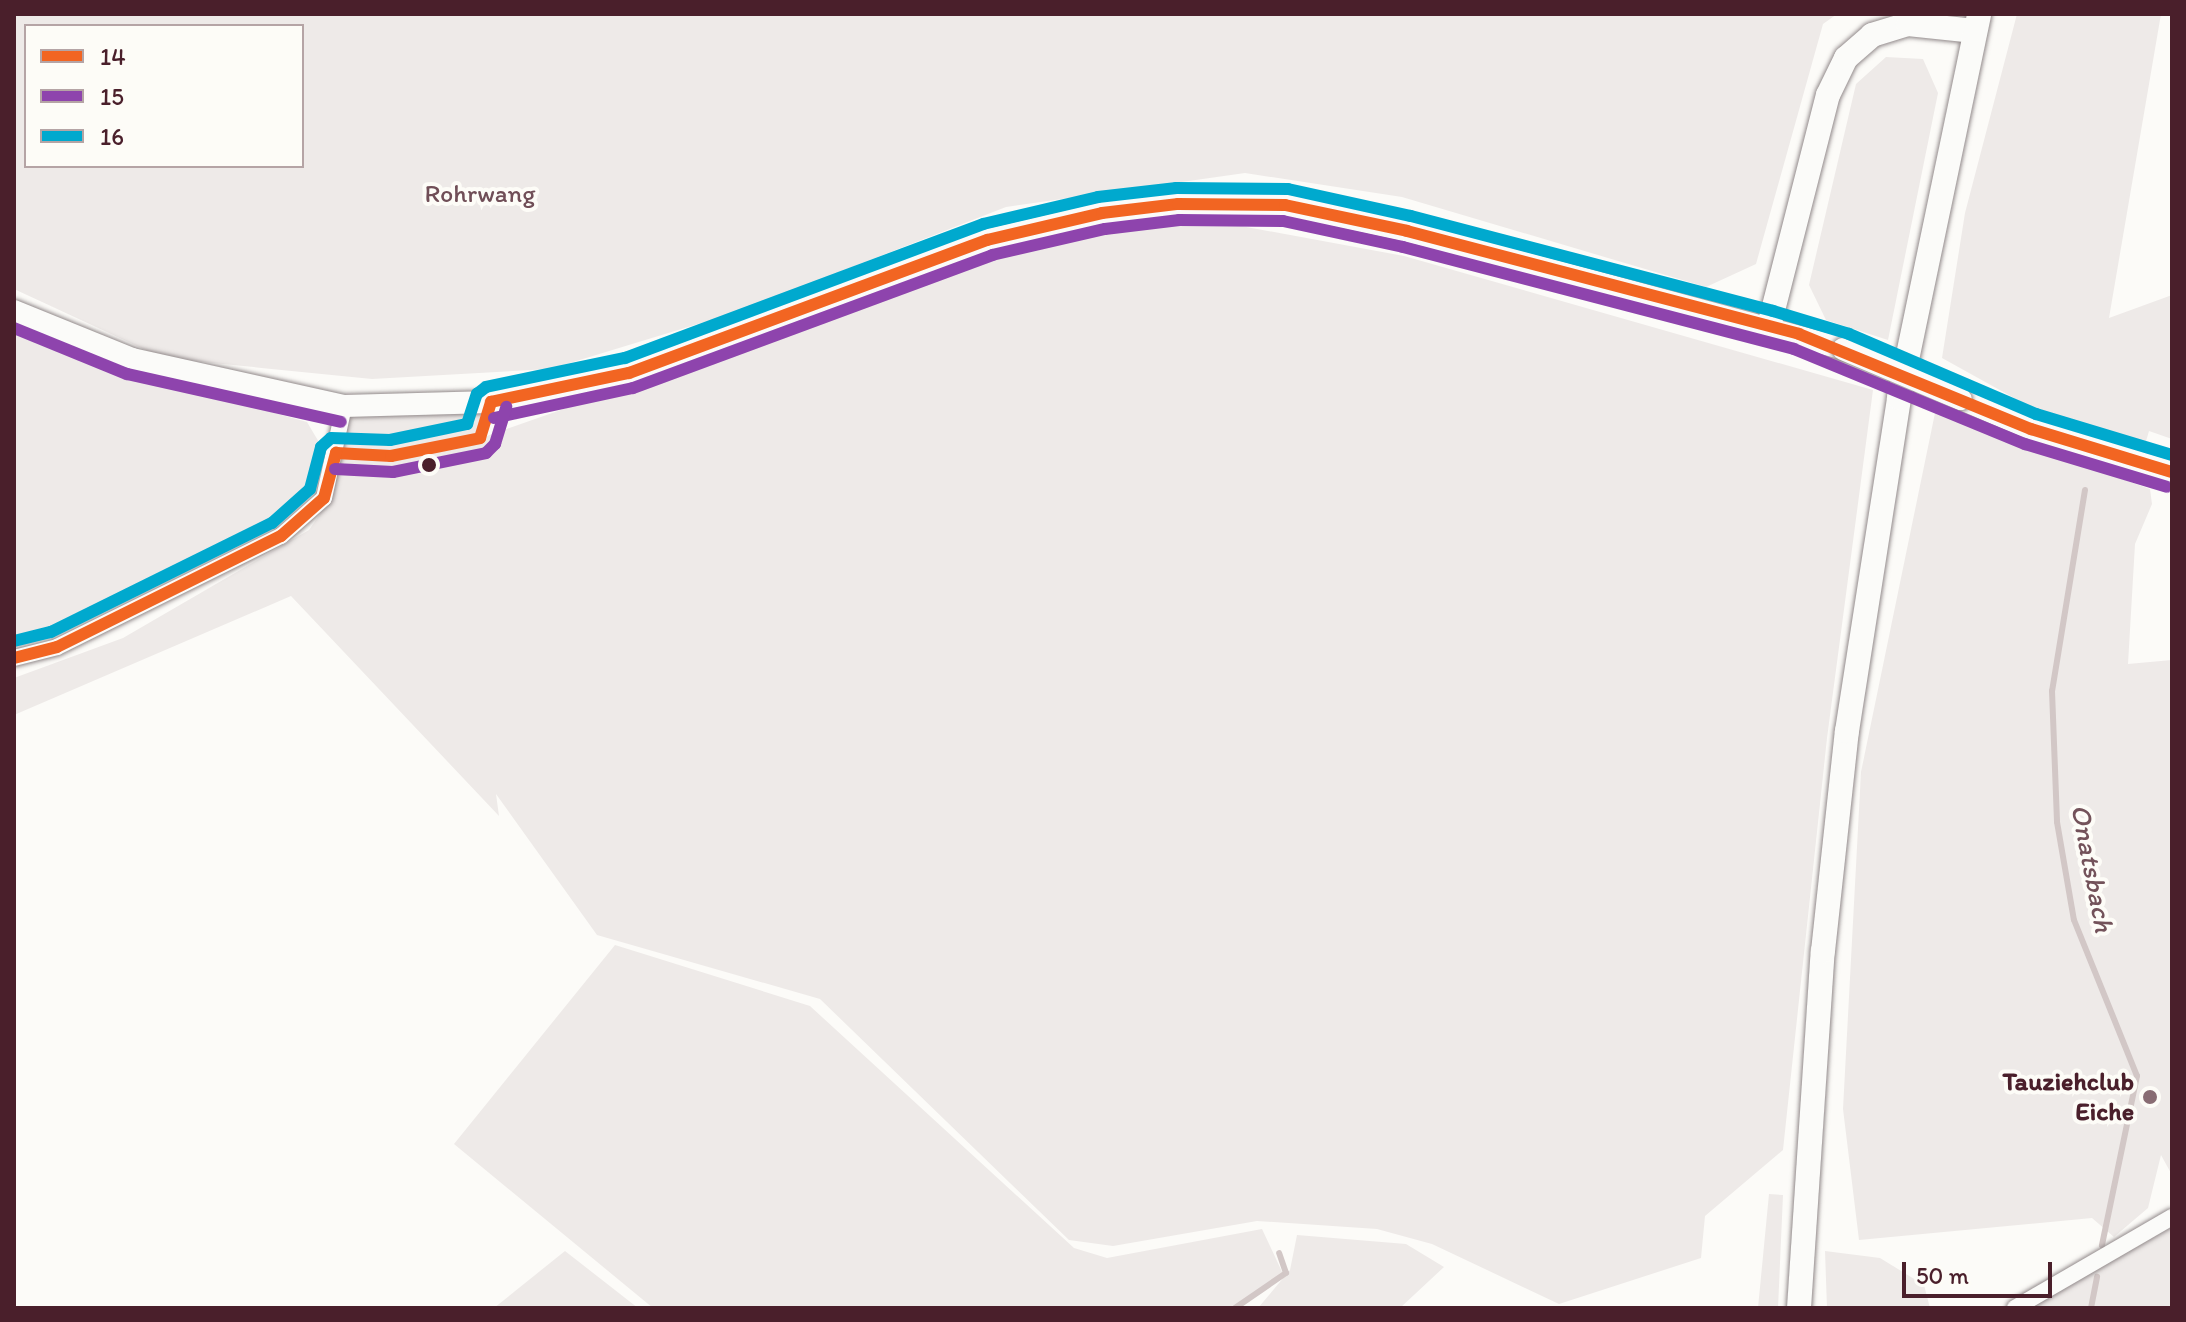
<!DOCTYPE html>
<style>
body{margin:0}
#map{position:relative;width:2186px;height:1322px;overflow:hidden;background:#fcfbf8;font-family:Itim,sans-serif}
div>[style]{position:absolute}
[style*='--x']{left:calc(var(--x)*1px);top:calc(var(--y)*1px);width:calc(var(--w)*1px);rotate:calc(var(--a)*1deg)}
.green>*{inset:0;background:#eeeae8}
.stream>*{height:6px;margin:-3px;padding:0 3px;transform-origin:3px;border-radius:3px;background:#d2c7c6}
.roads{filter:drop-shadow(0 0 2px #928a8b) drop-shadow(0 0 2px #928a8b)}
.street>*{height:16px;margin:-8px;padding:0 8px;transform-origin:8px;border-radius:8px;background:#fbfbf9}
.secondary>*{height:22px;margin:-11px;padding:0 11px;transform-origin:11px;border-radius:11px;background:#fbfbf9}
.primary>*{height:24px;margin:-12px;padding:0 12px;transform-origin:12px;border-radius:12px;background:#fbfbf9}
.bridges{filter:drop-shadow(0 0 2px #928a8b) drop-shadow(0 0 2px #928a8b)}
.secondary-bridge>*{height:22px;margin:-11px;padding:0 11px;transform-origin:11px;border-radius:11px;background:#fbfbf9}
.bus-1>*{height:12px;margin:-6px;padding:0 6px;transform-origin:6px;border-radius:6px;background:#f26522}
.bus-2>*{height:12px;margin:-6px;padding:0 6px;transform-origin:6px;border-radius:6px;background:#8e44ad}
.bus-3>*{height:12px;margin:-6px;padding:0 6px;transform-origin:6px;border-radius:6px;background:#00a9ce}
.dots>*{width:22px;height:22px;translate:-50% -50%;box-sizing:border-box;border:4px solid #fdfcf7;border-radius:50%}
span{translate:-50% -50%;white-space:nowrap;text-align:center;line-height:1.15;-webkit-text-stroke:8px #fdfcf7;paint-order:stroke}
.park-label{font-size:26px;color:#704e57}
.poi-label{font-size:26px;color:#4a1f2b;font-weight:700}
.right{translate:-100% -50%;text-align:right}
.water-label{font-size:28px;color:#73525a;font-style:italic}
.frame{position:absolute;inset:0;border:16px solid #4a1f2b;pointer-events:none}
.legend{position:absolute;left:24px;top:24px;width:280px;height:144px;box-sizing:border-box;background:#fdfcf7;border:2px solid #b5a4a5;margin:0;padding:10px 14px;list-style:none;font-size:24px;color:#4a1f2b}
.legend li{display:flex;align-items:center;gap:16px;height:40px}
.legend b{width:40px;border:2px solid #b5a4a5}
.scale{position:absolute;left:1902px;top:1262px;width:150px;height:36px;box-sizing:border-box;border:4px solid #4a1f2b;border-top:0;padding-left:10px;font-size:24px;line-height:28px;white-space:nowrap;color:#4a1f2b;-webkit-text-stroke:6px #fdfcf7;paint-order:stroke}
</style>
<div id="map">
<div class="green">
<div style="clip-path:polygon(evenodd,14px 14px,1837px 14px,1823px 24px,1756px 264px,1706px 287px,1402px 197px,1245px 173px,1006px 207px,734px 313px,550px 369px,372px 379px,163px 358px,14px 289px,14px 14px,26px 26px,302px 26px,302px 166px,26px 166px,26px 26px)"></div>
<div style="clip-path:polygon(2017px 14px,2161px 14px,2109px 318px,2172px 295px,2172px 439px,2149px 431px,2142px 455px,2059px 423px,1942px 358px,1965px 213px)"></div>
<div style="clip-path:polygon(1886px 57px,1923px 59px,1938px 93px,1888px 340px,1826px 320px,1809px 285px,1856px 84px)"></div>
<div style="clip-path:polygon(1192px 217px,1404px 256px,1873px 390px,1827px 738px,1783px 1150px,1705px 1216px,1701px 1258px,1559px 1304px,1432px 1244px,1377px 1229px,1257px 1221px,1113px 1246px,1069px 1240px,820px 999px,597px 935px,496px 794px,499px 816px,291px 596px,14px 715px,14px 678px,123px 638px,309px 530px,330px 500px,351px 411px,489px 408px,481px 438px,1012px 252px)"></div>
<div style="clip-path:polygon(14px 327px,137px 375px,307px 422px,323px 449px,314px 489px,293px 510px,146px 592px,49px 638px,14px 648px)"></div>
<div style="clip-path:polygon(1935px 413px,2150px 489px,2152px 504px,2135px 544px,2128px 664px,2172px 660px,2172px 1175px,2161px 1155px,2148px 1208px,2114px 1237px,2092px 1218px,1859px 1240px,1843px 1109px,1861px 772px)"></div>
<div style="clip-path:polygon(615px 945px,810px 1006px,1074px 1248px,1107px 1258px,1262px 1229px,1284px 1276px,1234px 1308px,653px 1308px,454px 1144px)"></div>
<div style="clip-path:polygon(1769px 1194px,1783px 1195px,1778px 1308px,1758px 1308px)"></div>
<div style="clip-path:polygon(2172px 1227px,2172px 1308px,2029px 1308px,2099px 1268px)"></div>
<div style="clip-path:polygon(1297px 1235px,1406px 1244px,1444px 1267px,1400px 1308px,1258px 1308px,1290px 1270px)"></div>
<div style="clip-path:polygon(565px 1251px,638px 1308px,494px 1308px)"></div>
<div style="clip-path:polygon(1825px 1251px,1880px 1258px,1924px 1285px,1930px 1308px,1827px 1308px)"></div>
</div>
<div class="stream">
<div style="--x:2085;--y:490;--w:204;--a:99.3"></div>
<div style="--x:2052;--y:691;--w:131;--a:87.8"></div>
<div style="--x:2057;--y:822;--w:99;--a:80.2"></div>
<div style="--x:2074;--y:920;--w:168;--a:68"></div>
<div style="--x:2137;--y:1076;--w:173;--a:101.7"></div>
<div style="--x:1235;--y:1308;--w:62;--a:-34.5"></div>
<div style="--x:1286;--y:1273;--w:21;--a:-109"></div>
<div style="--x:2091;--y:1308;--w:32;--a:-79"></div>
</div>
<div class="roads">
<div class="street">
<div style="--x:14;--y:658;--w:44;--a:-14.3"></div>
<div style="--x:57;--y:647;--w:250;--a:-26.4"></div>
<div style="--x:281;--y:536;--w:57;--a:-41.5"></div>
<div style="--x:324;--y:498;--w:94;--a:-77.7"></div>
<div style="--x:2015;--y:1308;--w:181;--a:-30.1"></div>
</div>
<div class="secondary">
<div style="--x:14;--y:311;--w:127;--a:22.1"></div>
<div style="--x:132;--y:359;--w:217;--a:12.5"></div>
<div style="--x:344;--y:406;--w:147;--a:-1.6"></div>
<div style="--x:491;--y:402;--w:141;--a:-11.9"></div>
<div style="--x:629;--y:373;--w:382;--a:-20.4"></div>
<div style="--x:987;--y:240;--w:118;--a:-13.2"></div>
<div style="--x:1102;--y:213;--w:77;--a:-6.8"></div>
<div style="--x:1178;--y:204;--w:107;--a:0.5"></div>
<div style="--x:1285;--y:205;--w:125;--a:12"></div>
<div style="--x:1407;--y:231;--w:452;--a:15.1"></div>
<div style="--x:1961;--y:399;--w:76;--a:23.2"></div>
<div style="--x:2031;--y:429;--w:147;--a:17"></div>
</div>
<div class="primary">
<div style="--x:1769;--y:326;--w:238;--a:-75.7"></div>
<div style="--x:1828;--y:95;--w:41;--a:-64.1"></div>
<div style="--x:1846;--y:58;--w:35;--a:-41"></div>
<div style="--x:1872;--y:35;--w:38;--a:-17"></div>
<div style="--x:1908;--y:24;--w:67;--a:6"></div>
<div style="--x:1799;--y:1308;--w:358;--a:-86.2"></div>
<div style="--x:1823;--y:951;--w:221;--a:-83.8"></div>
<div style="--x:1847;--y:731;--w:337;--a:-81.1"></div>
<div style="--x:1899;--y:398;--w:392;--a:-78.2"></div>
</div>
</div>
<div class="bridges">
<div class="secondary-bridge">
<div style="--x:1843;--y:349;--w:128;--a:23"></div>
</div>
</div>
<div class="bus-1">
<div style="--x:491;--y:402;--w:141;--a:-11.9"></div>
<div style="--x:629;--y:373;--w:382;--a:-20.4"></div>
<div style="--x:987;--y:240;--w:118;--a:-13.2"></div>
<div style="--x:1102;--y:213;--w:77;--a:-6.8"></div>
<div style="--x:1178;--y:204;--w:107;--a:0.5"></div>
<div style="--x:1285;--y:205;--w:125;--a:12"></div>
<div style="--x:1407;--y:231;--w:405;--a:14.7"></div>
<div style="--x:1799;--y:334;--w:251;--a:22.3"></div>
<div style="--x:2031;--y:429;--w:147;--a:17"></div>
<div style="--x:336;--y:453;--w:55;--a:3.1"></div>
<div style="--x:391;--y:456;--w:91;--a:-11.4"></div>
<div style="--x:480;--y:438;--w:38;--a:-73"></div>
<div style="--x:14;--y:658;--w:44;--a:-14.3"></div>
<div style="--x:57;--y:647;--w:250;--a:-26.4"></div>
<div style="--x:281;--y:536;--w:57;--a:-41.5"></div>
<div style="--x:324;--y:498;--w:47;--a:-75.1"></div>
</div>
<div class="bus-2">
<div style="--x:14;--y:328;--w:122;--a:22.2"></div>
<div style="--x:127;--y:374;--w:219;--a:12.6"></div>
<div style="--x:494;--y:418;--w:142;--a:-12.2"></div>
<div style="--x:633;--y:388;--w:383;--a:-20.3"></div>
<div style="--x:992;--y:255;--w:116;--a:-13"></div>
<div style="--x:1105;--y:229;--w:75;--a:-6.9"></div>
<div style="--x:1179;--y:220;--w:104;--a:0.6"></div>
<div style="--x:1283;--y:221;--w:123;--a:12.2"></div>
<div style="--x:1403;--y:247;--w:404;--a:14.6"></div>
<div style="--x:1794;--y:349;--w:250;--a:22.4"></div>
<div style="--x:2025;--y:444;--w:148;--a:16.8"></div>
<div style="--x:335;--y:469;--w:58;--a:3"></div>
<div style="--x:393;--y:472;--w:95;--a:-11.5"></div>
<div style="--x:486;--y:453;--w:13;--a:-45"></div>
<div style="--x:495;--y:444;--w:39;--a:-73"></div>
</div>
<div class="bus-3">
<div style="--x:14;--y:641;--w:38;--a:-14"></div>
<div style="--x:51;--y:632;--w:246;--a:-26.3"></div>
<div style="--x:272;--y:523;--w:51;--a:-41.8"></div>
<div style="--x:310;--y:489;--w:43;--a:-75.3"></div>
<div style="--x:321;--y:447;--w:13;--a:-42"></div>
<div style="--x:331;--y:438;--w:59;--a:1.9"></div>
<div style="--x:390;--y:440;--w:79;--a:-11.7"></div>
<div style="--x:467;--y:424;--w:32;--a:-72"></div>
<div style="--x:477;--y:394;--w:11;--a:-38"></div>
<div style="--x:486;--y:387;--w:142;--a:-11.8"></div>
<div style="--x:625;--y:358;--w:382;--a:-20.5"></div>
<div style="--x:983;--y:224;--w:118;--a:-13.2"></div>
<div style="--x:1098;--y:197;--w:79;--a:-6.6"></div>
<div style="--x:1176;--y:188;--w:112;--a:0.5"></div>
<div style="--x:1288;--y:189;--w:126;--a:12.4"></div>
<div style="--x:1411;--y:216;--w:374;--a:14.7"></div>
<div style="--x:1773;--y:311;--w:79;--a:16.8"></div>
<div style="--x:1849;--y:334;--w:203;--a:23.2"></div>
<div style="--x:2036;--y:414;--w:142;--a:16.8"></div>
</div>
<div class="dots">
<div style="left:429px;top:465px;background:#4a1f2b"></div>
<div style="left:2150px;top:1097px;background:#886c73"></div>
</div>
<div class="park-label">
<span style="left:480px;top:194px">Rohrwang</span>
</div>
<div class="poi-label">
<span class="right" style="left:2134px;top:1097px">Tauziehclub<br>Eiche</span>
</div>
<div class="water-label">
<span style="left:2093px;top:868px;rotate:79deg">Onatsbach</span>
</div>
<div class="frame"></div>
<ul class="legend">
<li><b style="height:10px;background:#f26522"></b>14</li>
<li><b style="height:10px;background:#8e44ad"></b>15</li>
<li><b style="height:10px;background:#00a9ce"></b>16</li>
</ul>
<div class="scale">50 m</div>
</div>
